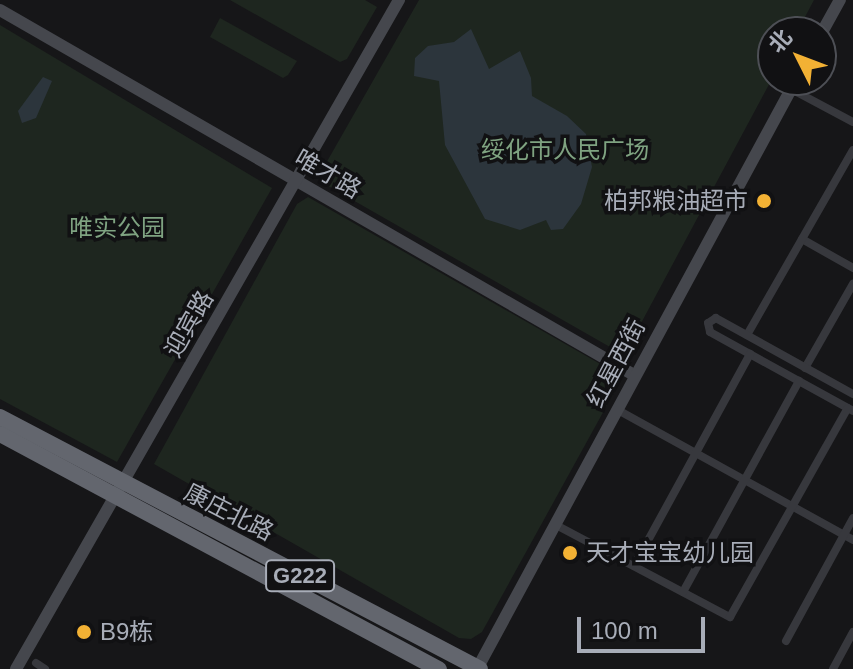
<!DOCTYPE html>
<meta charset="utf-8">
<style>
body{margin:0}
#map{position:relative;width:853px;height:669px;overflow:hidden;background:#161618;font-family:Arial,"Noto Sans SC",sans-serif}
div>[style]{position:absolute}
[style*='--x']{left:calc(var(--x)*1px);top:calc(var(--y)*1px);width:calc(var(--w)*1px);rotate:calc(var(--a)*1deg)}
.green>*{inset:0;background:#1e261f}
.water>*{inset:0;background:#2c353c}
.street>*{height:8px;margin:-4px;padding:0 4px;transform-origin:4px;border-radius:4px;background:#37383d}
.secondary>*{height:12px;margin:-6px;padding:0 6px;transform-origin:6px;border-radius:6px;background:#45474d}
.highway>*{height:16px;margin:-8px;padding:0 8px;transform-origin:8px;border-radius:8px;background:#63666e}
.dots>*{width:22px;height:22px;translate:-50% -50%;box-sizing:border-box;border:4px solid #111113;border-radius:50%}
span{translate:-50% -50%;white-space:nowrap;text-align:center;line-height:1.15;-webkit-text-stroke:7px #111113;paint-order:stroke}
.shield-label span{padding:2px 6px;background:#111113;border:2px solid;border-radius:6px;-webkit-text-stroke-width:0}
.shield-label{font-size:22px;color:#a8adb8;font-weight:700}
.park-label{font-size:24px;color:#7fa381}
.street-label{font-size:24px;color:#a8adb8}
.poi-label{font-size:24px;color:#a8adb8}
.right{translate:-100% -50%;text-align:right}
.left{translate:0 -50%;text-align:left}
.north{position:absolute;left:757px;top:16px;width:80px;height:80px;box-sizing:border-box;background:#111113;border:2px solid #4d4f55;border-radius:50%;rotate:312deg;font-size:22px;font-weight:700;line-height:32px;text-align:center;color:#a8adb8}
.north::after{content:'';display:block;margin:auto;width:28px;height:36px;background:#f2b134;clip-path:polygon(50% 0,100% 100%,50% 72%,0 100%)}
.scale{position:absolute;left:577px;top:617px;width:128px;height:36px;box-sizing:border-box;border:4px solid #a8adb8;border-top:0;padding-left:10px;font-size:24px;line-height:28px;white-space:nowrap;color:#a8adb8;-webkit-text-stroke:6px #111113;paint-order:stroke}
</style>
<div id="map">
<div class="green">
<div style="clip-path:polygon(230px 0,365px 0,377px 7px,347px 59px,340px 62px)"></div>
<div style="clip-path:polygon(419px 0,814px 0,797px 32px,773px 32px,773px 77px,624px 355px,323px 183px,325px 165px)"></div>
<div style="clip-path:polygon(220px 18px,297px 61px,288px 75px,283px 78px,210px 37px)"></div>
<div style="clip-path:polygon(0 25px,272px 188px,117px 462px,0 399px)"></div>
<div style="clip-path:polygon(308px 197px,616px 373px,617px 387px,482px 632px,471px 639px,459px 638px,154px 464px,297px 204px)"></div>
</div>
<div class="water">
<div style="clip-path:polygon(471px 29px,489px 69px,520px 51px,531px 78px,532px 96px,567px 116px,586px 134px,592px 167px,581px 204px,563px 229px,551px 230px,546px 220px,520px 230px,485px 219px,445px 145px,439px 81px,414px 76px,415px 58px,428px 46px,454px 42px)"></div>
<div style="clip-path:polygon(43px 77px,52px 81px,36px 118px,22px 123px,18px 111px)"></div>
</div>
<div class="street">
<div style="--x:791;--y:89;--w:70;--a:28"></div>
<div style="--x:802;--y:239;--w:59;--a:29.6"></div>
<div style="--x:747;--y:335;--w:213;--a:-60.2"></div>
<div style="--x:805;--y:368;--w:97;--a:-60.3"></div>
<div style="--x:853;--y:394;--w:157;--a:-151"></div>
<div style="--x:716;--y:318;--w:9;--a:148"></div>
<div style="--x:708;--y:323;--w:9;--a:77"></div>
<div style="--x:710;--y:332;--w:163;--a:28.9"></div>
<div style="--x:616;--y:409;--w:271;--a:28.9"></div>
<div style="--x:556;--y:525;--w:197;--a:27.9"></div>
<div style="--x:730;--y:617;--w:240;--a:-60.6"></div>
<div style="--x:634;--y:566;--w:242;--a:-61.3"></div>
<div style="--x:683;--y:592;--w:241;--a:-61.2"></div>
<div style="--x:786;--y:641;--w:140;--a:-61.4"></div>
<div style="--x:36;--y:663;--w:11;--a:34"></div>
<div style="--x:833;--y:669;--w:42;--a:-61.6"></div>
</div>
<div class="secondary">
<div style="--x:0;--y:10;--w:732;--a:29.93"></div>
<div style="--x:821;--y:34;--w:39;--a:-61"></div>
<div style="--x:16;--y:669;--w:771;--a:-60.21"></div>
<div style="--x:477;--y:669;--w:670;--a:-61.56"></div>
</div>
<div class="highway">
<div style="--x:0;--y:417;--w:542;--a:27.7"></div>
<div style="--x:0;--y:434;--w:498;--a:28.2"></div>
</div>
<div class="dots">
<div style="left:764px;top:201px;background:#f2b134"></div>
<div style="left:570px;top:553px;background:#f2b134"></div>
<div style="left:84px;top:632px;background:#f2b134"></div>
</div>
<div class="shield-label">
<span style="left:300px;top:576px">G222</span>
</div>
<div class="park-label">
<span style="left:565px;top:150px">绥化市人民广场</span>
<span style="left:117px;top:228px">唯实公园</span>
</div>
<div class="street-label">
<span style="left:328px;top:174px;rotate:30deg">唯才路</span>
<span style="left:189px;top:324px;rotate:-60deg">迎宾路</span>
<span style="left:616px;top:363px;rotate:-62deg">红星西街</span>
<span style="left:229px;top:512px;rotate:27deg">康庄北路</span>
</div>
<div class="poi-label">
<span class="right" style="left:748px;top:201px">柏邦粮油超市</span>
<span class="left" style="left:586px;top:553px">天才宝宝幼儿园</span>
<span class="left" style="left:100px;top:632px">B9栋</span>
</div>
<div class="north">北</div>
<div class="scale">100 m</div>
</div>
